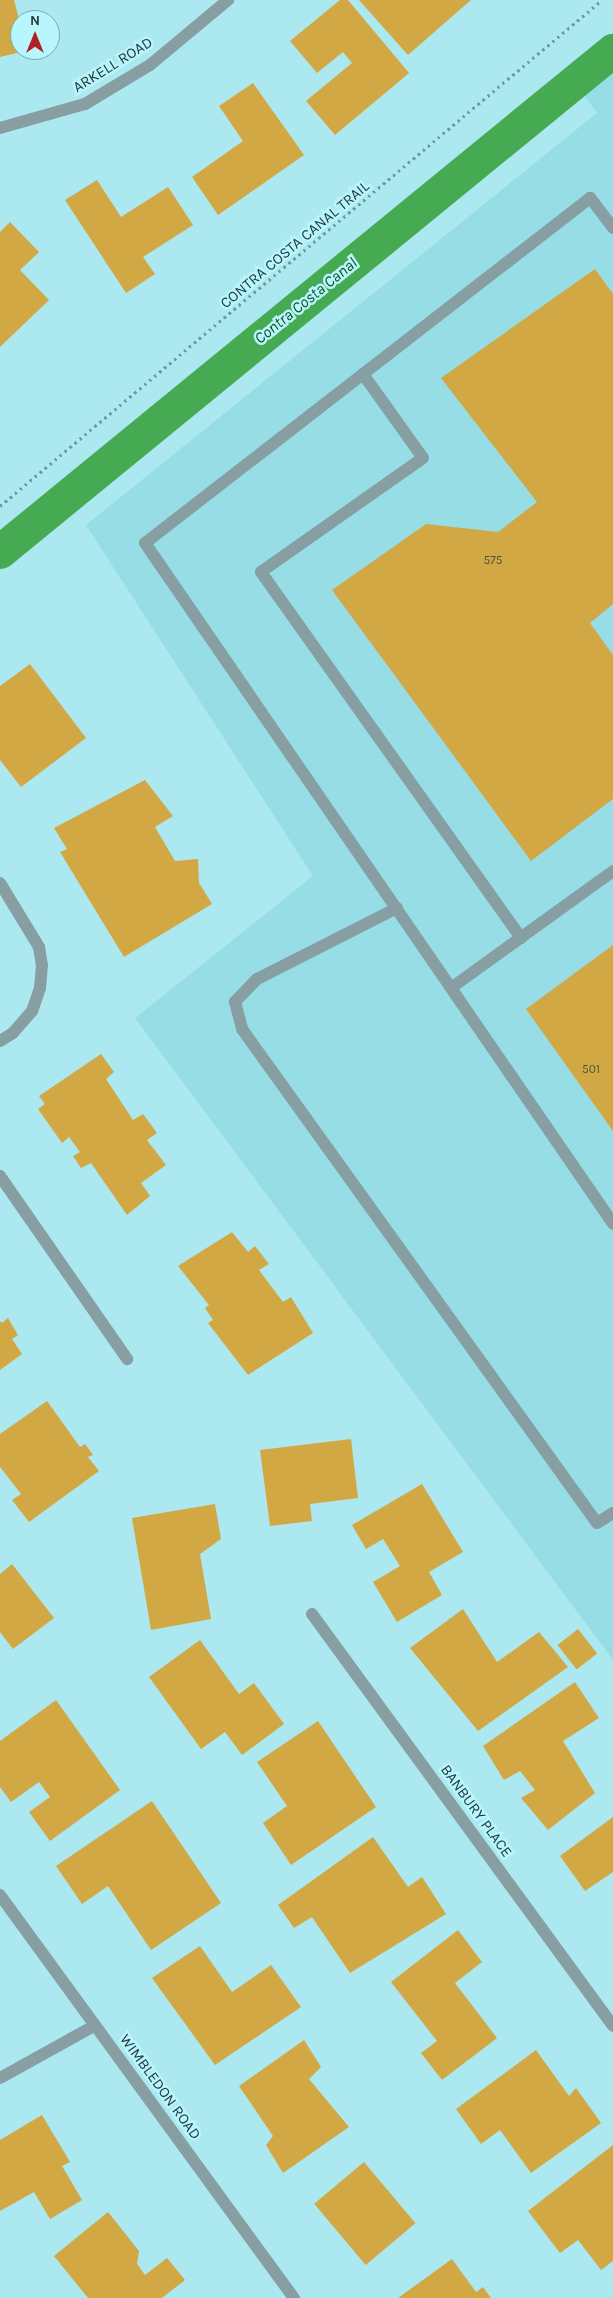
<!DOCTYPE html>
<style>
body{margin:0}
#map{position:relative;width:613px;height:2298px;overflow:hidden;background:#abe8ef;font-family:Karla,sans-serif}
div>[style]{position:absolute}
[style*='--x']{left:calc(var(--x)*1px);top:calc(var(--y)*1px);width:calc(var(--w)*1px);rotate:calc(var(--a)*1deg)}
.built>*{inset:0;background:#97dde6}
.canal>*{height:34px;margin:-17px;padding:0 17px;transform-origin:17px;border-radius:17px;background:#45aa51}
.building>*{inset:0;background:#d2a844;transform-origin:0 0}
.path>*{height:3px;margin-top:-1.5px;transform-origin:0;background:repeating-linear-gradient(90deg,#6d9a9f 0 2.5px,transparent 0 6.5px)}
.lane>*{height:12px;margin:-6px;padding:0 6px;transform-origin:6px;border-radius:6px;background:#879fa2}
.street>*{height:12px;margin:-6px;padding:0 6px;transform-origin:6px;border-radius:6px;background:#879fa2}
span{translate:-50% -50%;white-space:nowrap;text-align:center;line-height:1.15;-webkit-text-stroke:5px #b8f5fc;paint-order:stroke}
.number-label{font-size:12px;color:#4d563f}
.number-label span{-webkit-text-stroke-width:0}
.street-label{font-size:15px;color:#213a3d}
.water-label{font-size:16px;color:#0c541b;font-style:italic}
.north{position:absolute;left:10px;top:10px;width:50px;height:50px;box-sizing:border-box;background:#b8f5fc;border:1px solid #7caab0;border-radius:50%;rotate:0deg;font-size:14px;font-weight:700;line-height:20px;text-align:center;color:#213a3d}
.north::after{content:'';display:block;margin:auto;width:18px;height:22px;background:#b12024;clip-path:polygon(50% 0,100% 100%,50% 72%,0 100%)}
</style>
<div id="map">
<div class="built">
<div style="clip-path:polygon(613px 63px,613px 1660px,135px 1018px,313px 876px,86px 525px,597px 113px,581px 90px)"></div>
</div>
<div class="canal">
<div style="--x:0;--y:552;--w:792;--a:-39.26"></div>
</div>
<div class="building">
<div style="clip-path:polygon(0 0,14px 0,20px 23px,20px 50px,25px 51px,0 57px)"></div>
<div style="clip-path:polygon(340px 0,348px 0,409px 73px,335px 135px,306px 101px,352px 63px,343px 52px,317px 73px,290px 41px)"></div>
<div style="clip-path:polygon(359px 0,471px 0,408px 55px)"></div>
<div style="clip-path:polygon(253px 83px,304px 155px,218px 215px,192px 177px,243px 141px,219px 106px)"></div>
<div style="clip-path:polygon(97px 180px,121px 217px,168px 187px,193px 225px,143px 257px,155px 274px,126px 293px,65px 200px)"></div>
<div style="clip-path:polygon(10px 222px,39px 252px,20px 270px,49px 300px,0 347px,0 232px)"></div>
<div style="clip-path:polygon(595px 269px,613px 294px,613px 604px,590px 623px,613px 655px,613px 799px,531px 861px,332px 590px,426px 524px,498px 532px,537px 502px,441px 378px)"></div>
<div style="clip-path:polygon(30px 664px,86px 738px,21px 787px,0 760px,0 686px)"></div>
<div style="clip-path:polygon(145px 780px,173px 816px,155px 827px,175px 861px,198px 859px,199px 883px,212px 904px,124px 957px,60px 852px,67px 849px,54px 828px)"></div>
<div style="clip-path:polygon(613px 945px,613px 1131px,526px 1009px)"></div>
<div style="clip-path:polygon(101px 1054px,114px 1072px,106px 1079px,133px 1120px,143px 1114px,157px 1133px,147px 1140px,166px 1165px,141px 1183px,150px 1196px,127px 1215px,91px 1163px,81px 1168px,73px 1156px,80px 1152px,69px 1137px,62px 1143px,38px 1109px,45px 1104px,39px 1096px)"></div>
<div style="clip-path:polygon(232px 1232px,248px 1252px,255px 1246px,269px 1264px,259px 1270px,283px 1302px,291px 1297px,313px 1333px,248px 1375px,208px 1323px,213px 1320px,205px 1308px,209px 1305px,178px 1266px)"></div>
<div style="clip-path:polygon(8px 1318px,18px 1335px,12px 1339px,22px 1354px,0 1370px,0 1321px,2px 1323px)"></div>
<div style="clip-path:polygon(47px 1401px,80px 1447px,85px 1444px,93px 1455px,88px 1457px,99px 1471px,29px 1522px,12px 1500px,21px 1494px,0 1467px,0 1434px)"></div>
<div style="clip-path:polygon(351px 1439px,358px 1498px,310px 1504px,312px 1521px,270px 1526px,260px 1450px)"></div>
<div style="clip-path:polygon(422px 1484px,463px 1552px,429px 1572px,442px 1595px,397px 1622px,373px 1582px,400px 1566px,383px 1539px,366px 1549px,352px 1525px)"></div>
<div style="clip-path:polygon(215px 1504px,221px 1539px,200px 1554px,211px 1619px,151px 1630px,132px 1518px)"></div>
<div style="clip-path:polygon(12px 1564px,54px 1618px,13px 1649px,0 1632px,0 1574px)"></div>
<div style="clip-path:polygon(463px 1609px,497px 1662px,539px 1632px,568px 1667px,478px 1731px,410px 1648px)"></div>
<div style="left:578px;top:1629px;width:31px;height:26px;rotate:52deg"></div>
<div style="clip-path:polygon(200px 1640px,239px 1694px,254px 1683px,284px 1724px,242px 1755px,225px 1732px,201px 1749px,149px 1677px)"></div>
<div style="clip-path:polygon(575px 1682px,599px 1718px,563px 1741px,595px 1793px,548px 1830px,521px 1798px,535px 1790px,520px 1771px,504px 1780px,483px 1746px)"></div>
<div style="clip-path:polygon(56px 1700px,120px 1790px,50px 1841px,29px 1812px,50px 1797px,39px 1782px,11px 1802px,0 1787px,0 1741px)"></div>
<div style="clip-path:polygon(318px 1721px,376px 1807px,291px 1865px,263px 1823px,287px 1806px,257px 1762px)"></div>
<div style="clip-path:polygon(152px 1801px,221px 1903px,151px 1950px,108px 1886px,82px 1904px,56px 1866px)"></div>
<div style="clip-path:polygon(613px 1817px,613px 1872px,585px 1891px,560px 1856px)"></div>
<div style="clip-path:polygon(373px 1837px,408px 1887px,422px 1877px,446px 1914px,350px 1973px,312px 1917px,294px 1928px,278px 1905px)"></div>
<div style="clip-path:polygon(458px 1930px,482px 1962px,455px 1983px,497px 2038px,442px 2080px,421px 2053px,437px 2041px,391px 1982px)"></div>
<div style="clip-path:polygon(200px 1946px,232px 1992px,271px 1965px,301px 2007px,215px 2065px,152px 1978px)"></div>
<div style="clip-path:polygon(304px 2040px,321px 2067px,309px 2079px,349px 2127px,283px 2173px,266px 2145px,273px 2136px,239px 2086px)"></div>
<div style="clip-path:polygon(536px 2050px,569px 2096px,576px 2088px,601px 2123px,531px 2173px,500px 2130px,481px 2144px,456px 2109px)"></div>
<div style="clip-path:polygon(42px 2115px,70px 2162px,62px 2166px,82px 2200px,50px 2219px,34px 2192px,0 2211px,0 2140px)"></div>
<div style="clip-path:polygon(613px 2145px,613px 2261px,601px 2270px,578px 2240px,560px 2253px,528px 2211px)"></div>
<div style="left:364px;top:2162px;width:80px;height:65px;rotate:50deg"></div>
<div style="clip-path:polygon(108px 2212px,139px 2251px,137px 2264px,145px 2275px,167px 2258px,185px 2280px,162px 2298px,88px 2298px,54px 2256px)"></div>
<div style="clip-path:polygon(452px 2259px,476px 2292px,483px 2287px,491px 2298px,398px 2298px)"></div>
</div>
<div class="path">
<div style="--x:0;--y:506;--w:786;--a:-40.05"></div>
</div>
<div class="lane">
<div style="--x:613;--y:228;--w:38;--a:-127"></div>
<div style="--x:590;--y:198;--w:563;--a:142.21"></div>
<div style="--x:145;--y:543;--w:540;--a:55.49"></div>
<div style="--x:451;--y:988;--w:200;--a:-35.8"></div>
<div style="--x:363;--y:374;--w:103;--a:54.5"></div>
<div style="--x:423;--y:458;--w:198;--a:144.9"></div>
<div style="--x:261;--y:572;--w:449;--a:54.6"></div>
<div style="--x:397;--y:908;--w:157;--a:153.1"></div>
<div style="--x:257;--y:979;--w:32;--a:134"></div>
<div style="--x:235;--y:1002;--w:28;--a:75"></div>
<div style="--x:242;--y:1029;--w:608;--a:54.3"></div>
<div style="--x:597;--y:1523;--w:19;--a:-32"></div>
<div style="--x:451;--y:988;--w:286;--a:55.5"></div>
</div>
<div class="street">
<div style="--x:0;--y:128;--w:88;--a:-15.8"></div>
<div style="--x:85;--y:104;--w:76;--a:-31"></div>
<div style="--x:150;--y:65;--w:102;--a:-39.8"></div>
<div style="--x:0;--y:883;--w:75;--a:58.6"></div>
<div style="--x:39;--y:947;--w:18;--a:81"></div>
<div style="--x:42;--y:965;--w:23;--a:95"></div>
<div style="--x:40;--y:988;--w:24;--a:109"></div>
<div style="--x:32;--y:1011;--w:29;--a:131"></div>
<div style="--x:13;--y:1033;--w:15;--a:148"></div>
<div style="--x:0;--y:1176;--w:223;--a:55.2"></div>
<div style="--x:312;--y:1614;--w:510;--a:53.85"></div>
<div style="--x:0;--y:1895;--w:499;--a:53.9"></div>
<div style="--x:0;--y:2078;--w:107;--a:-29"></div>
</div>
<div class="number-label">
<span style="left:493px;top:561px">575</span>
<span style="left:591px;top:1070px">501</span>
</div>
<div class="street-label">
<span style="left:113px;top:65px;rotate:-32deg">ARKELL ROAD</span>
<span style="left:295px;top:245px;rotate:-40deg">CONTRA COSTA CANAL TRAIL</span>
<span style="left:476px;top:1811px;rotate:54deg">BANBURY PLACE</span>
<span style="left:160px;top:2087px;rotate:54deg">WIMBLEDON ROAD</span>
</div>
<div class="water-label">
<span style="left:306px;top:301px;rotate:-39deg">Contra Costa Canal</span>
</div>
<div class="north">N</div>
</div>
